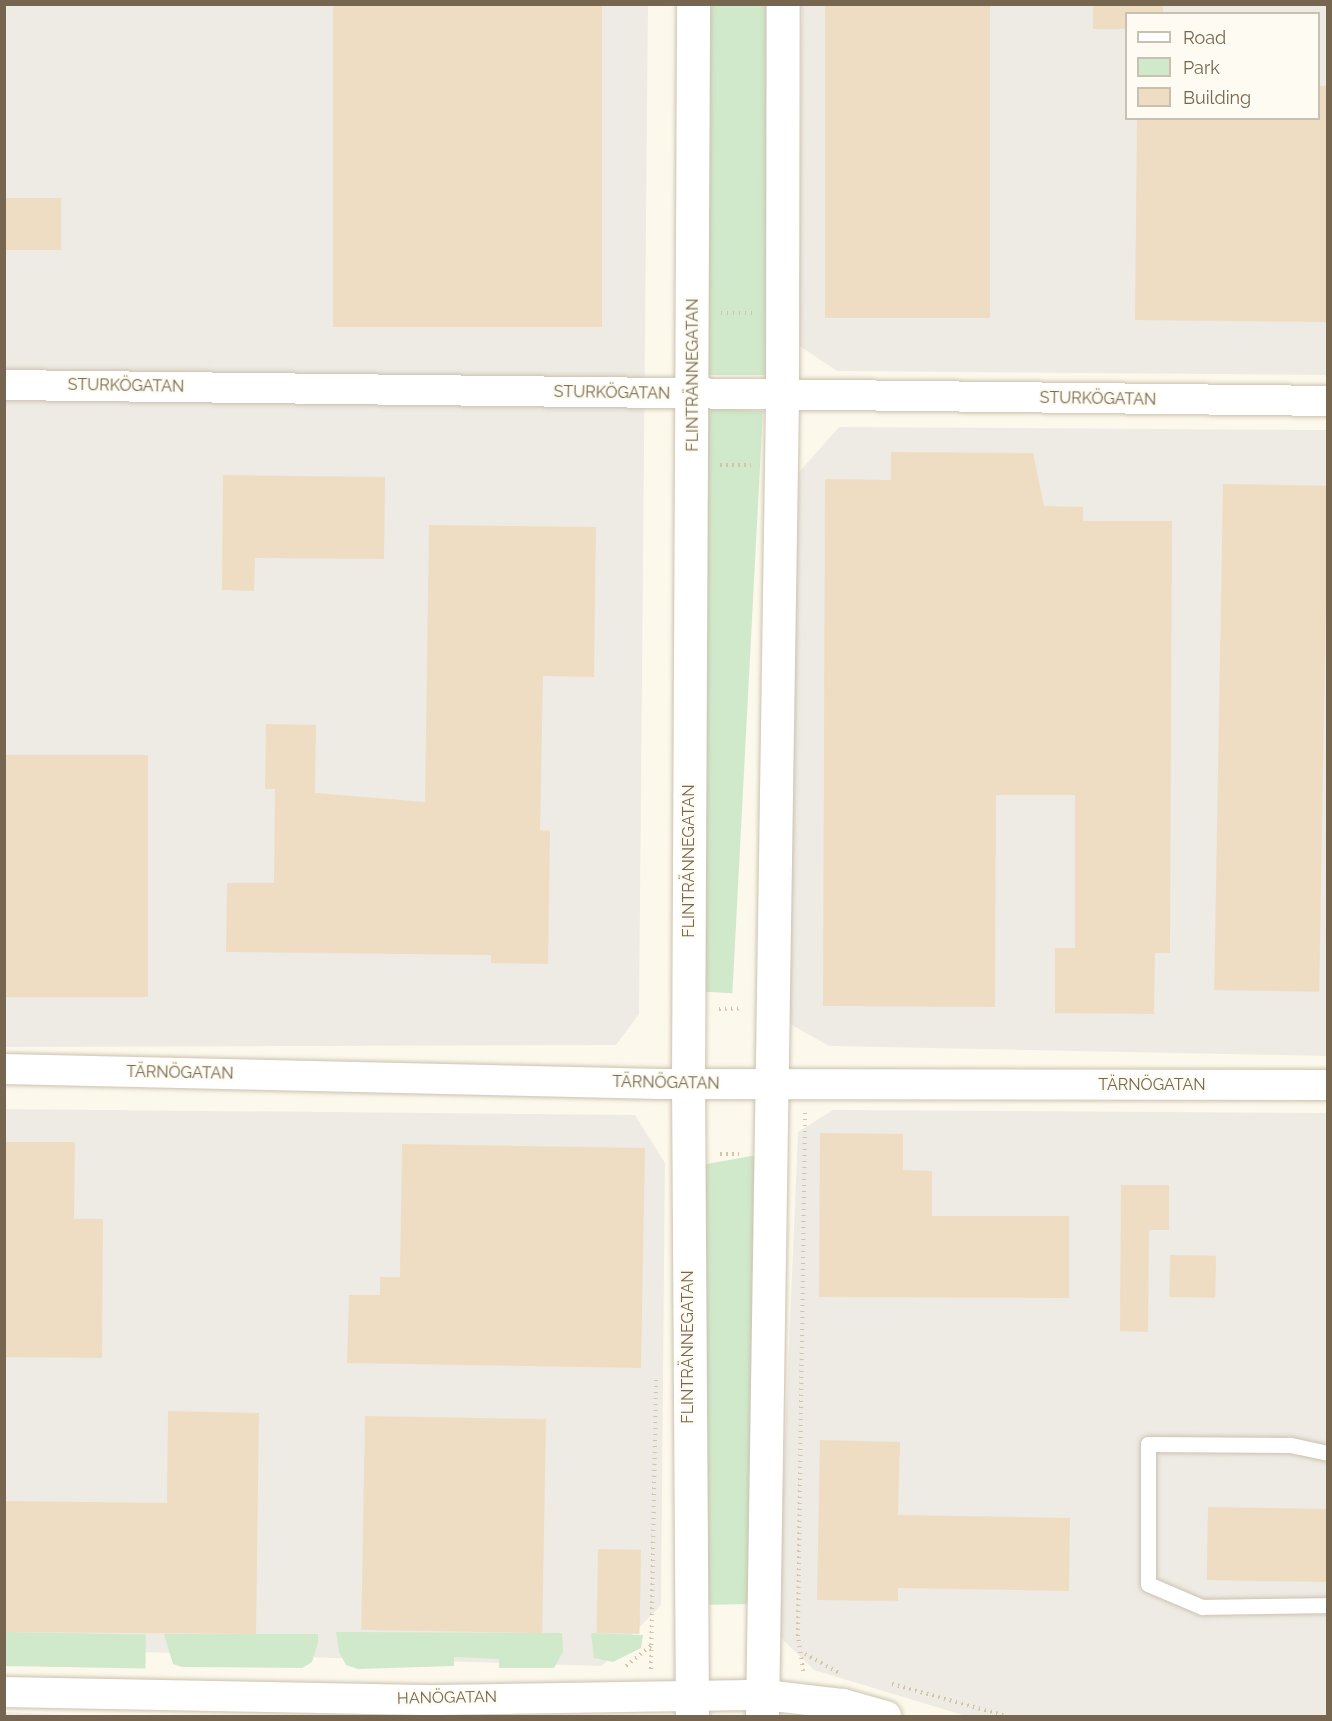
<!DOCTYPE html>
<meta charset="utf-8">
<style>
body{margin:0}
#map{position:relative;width:1332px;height:1721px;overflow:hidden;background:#fcf9ec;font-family:Raleway,sans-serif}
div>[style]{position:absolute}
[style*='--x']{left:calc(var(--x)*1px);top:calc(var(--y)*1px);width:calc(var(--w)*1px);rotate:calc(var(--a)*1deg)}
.industrial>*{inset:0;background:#eeebe4}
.green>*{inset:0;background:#d0e9ca;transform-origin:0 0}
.building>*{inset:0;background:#eeddc3;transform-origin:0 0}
.path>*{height:4px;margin-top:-2px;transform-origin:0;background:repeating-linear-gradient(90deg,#d5c3a7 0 1.5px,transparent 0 6px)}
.roads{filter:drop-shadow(0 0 2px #ccc1af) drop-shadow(0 0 2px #ccc1af)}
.service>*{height:15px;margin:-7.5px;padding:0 7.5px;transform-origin:7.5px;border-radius:7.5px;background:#fff}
.minor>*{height:30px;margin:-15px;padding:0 15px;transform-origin:15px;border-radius:15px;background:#fff}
.tertiary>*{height:33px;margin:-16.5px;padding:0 16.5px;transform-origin:16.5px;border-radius:16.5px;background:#fff}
span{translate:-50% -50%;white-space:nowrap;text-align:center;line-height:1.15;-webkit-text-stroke:4.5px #fefcf2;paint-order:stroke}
.street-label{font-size:16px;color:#76664f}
.frame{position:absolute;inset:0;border:6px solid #76664f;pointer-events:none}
.legend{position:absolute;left:1125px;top:12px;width:195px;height:108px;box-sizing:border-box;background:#fefcf2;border:2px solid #c8c0b1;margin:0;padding:8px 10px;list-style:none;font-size:18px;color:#76664f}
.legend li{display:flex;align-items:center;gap:12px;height:30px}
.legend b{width:30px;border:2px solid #c8c0b1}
</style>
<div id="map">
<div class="industrial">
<div style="clip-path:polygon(4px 5px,648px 5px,639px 1014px,616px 1045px,5px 1047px)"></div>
<div style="clip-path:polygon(evenodd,802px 5px,1327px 5px,1327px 375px,837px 371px,798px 345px,802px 5px,1126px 14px,1318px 14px,1318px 118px,1126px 118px,1126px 14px)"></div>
<div style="clip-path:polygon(839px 427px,1327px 430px,1327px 1056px,829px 1046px,783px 1020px,794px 478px)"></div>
<div style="clip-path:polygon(5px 1109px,635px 1115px,665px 1163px,661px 1605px,602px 1666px,5px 1648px)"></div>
<div style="clip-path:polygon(833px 1110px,1327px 1113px,1327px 1716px,966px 1716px,814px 1670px,777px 1634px,798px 1132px)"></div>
<div style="clip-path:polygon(5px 1712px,86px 1716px,5px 1716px)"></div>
</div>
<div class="green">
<div style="left:707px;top:5px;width:59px;height:370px"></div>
<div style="left:707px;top:408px;width:56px;height:583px;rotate:3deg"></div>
<div style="clip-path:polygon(757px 1155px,750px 1604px,702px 1605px,701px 1165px)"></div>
<div style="left:5px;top:1632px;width:141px;height:34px;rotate:1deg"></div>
<div style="clip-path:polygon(336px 1632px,562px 1633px,563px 1652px,554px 1668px,499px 1668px,499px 1659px,454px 1657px,454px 1666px,358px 1669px,346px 1665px,339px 1652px)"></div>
<div style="clip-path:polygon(591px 1633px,643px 1635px,641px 1648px,613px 1662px,594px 1658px)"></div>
<div style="clip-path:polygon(164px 1634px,318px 1634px,318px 1643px,312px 1662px,302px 1668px,182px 1667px,173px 1664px)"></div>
</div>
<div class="building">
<div style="left:333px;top:4px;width:269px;height:323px"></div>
<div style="left:825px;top:4px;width:165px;height:314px"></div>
<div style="clip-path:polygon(1093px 4px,1163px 4px,1163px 14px,1126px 14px,1126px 29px,1093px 29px)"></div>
<div style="clip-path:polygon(1318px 86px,1328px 86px,1328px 322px,1135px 320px,1137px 118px,1318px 118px)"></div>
<div style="left:4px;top:198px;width:57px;height:52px"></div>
<div style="clip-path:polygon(891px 452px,1033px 453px,1044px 506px,1083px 507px,1083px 521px,1172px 521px,1170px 953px,1155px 953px,1154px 1014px,1055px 1013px,1055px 948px,1075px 948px,1075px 795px,996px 795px,995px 1007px,823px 1006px,825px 479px,891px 480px)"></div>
<div style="clip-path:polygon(223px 475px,385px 477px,384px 559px,255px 558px,254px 591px,222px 590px)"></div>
<div style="left:1223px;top:484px;width:105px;height:506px;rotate:1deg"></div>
<div style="clip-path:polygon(429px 525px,596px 527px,594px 677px,543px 676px,540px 830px,550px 831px,548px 964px,491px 963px,491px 955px,226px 952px,227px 883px,274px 883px,275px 789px,265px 789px,266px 724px,316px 725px,315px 793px,425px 802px)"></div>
<div style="left:4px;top:755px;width:144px;height:242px"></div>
<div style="clip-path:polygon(820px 1133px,903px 1134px,903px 1170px,932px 1171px,932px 1216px,1069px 1216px,1069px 1298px,819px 1297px)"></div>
<div style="clip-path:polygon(4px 1142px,75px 1142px,74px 1219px,103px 1219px,102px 1358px,4px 1357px)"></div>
<div style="clip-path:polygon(402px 1144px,645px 1148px,641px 1368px,347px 1363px,349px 1295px,380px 1295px,380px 1277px,400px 1277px)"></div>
<div style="clip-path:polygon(1121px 1185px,1169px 1185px,1169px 1230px,1149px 1230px,1148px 1332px,1120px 1331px)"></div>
<div style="left:1170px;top:1255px;width:46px;height:42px;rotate:1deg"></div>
<div style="clip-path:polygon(168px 1411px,259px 1413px,256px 1634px,4px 1632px,4px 1501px,167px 1503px)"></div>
<div style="left:365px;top:1416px;width:181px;height:214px;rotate:1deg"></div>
<div style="clip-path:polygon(820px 1440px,900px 1442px,898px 1515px,1070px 1518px,1069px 1591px,898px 1588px,898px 1601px,817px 1600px)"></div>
<div style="left:1208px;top:1507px;width:120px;height:73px;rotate:1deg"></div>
<div style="left:598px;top:1549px;width:43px;height:84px;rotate:1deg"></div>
</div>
<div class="path">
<div style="--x:721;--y:313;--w:31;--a:0"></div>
<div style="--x:720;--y:465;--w:31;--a:0"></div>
<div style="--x:719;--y:1009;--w:23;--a:-2"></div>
<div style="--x:720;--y:1154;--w:19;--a:0"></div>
<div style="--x:805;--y:1654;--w:38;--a:29"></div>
<div style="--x:626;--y:1666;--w:32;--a:-39"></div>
<div style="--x:651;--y:1669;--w:290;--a:-89"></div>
<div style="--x:803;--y:1671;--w:35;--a:-98"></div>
<div style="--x:798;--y:1636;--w:523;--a:-89.23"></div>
<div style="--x:892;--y:1684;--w:118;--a:15.7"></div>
</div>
<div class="roads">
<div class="service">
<div style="--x:1328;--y:1453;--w:40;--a:-168"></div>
<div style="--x:1289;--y:1445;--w:141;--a:-179.6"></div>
<div style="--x:1148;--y:1444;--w:140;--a:90"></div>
<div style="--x:1148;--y:1584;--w:59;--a:23.1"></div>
<div style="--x:1202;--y:1607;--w:126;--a:-0.9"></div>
</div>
<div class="minor">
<div style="--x:4;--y:385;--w:1324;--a:0.69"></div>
<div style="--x:4;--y:1069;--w:656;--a:1.31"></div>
<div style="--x:660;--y:1084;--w:668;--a:0.09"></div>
<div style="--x:4;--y:1692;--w:433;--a:1.1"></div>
<div style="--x:437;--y:1700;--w:328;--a:-0.9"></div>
<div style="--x:765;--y:1695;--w:79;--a:6.6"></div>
<div style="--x:843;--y:1704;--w:45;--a:15.6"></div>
</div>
<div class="tertiary">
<div style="--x:692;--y:1716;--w:632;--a:-90.36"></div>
<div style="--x:688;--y:1084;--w:1080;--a:-89.73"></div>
<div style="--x:762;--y:1716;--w:1321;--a:-89.13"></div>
<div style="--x:782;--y:395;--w:391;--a:-89.9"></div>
</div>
</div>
<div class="street-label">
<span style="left:693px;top:375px;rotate:-90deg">FLINTRÄNNEGATAN</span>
<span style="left:126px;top:386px;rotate:1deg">STURKÖGATAN</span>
<span style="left:612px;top:393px;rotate:1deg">STURKÖGATAN</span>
<span style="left:1098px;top:399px;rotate:1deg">STURKÖGATAN</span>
<span style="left:689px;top:861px;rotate:-90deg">FLINTRÄNNEGATAN</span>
<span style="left:180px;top:1073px;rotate:1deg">TÄRNÖGATAN</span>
<span style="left:666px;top:1083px;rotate:1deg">TÄRNÖGATAN</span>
<span style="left:1152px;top:1085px">TÄRNÖGATAN</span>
<span style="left:688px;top:1347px;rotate:-90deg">FLINTRÄNNEGATAN</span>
<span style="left:447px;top:1698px;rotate:-1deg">HANÖGATAN</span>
</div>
<div class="frame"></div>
<ul class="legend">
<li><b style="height:8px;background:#fff"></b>Road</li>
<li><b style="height:16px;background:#d0e9ca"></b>Park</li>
<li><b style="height:16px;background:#eeddc3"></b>Building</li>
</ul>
</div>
